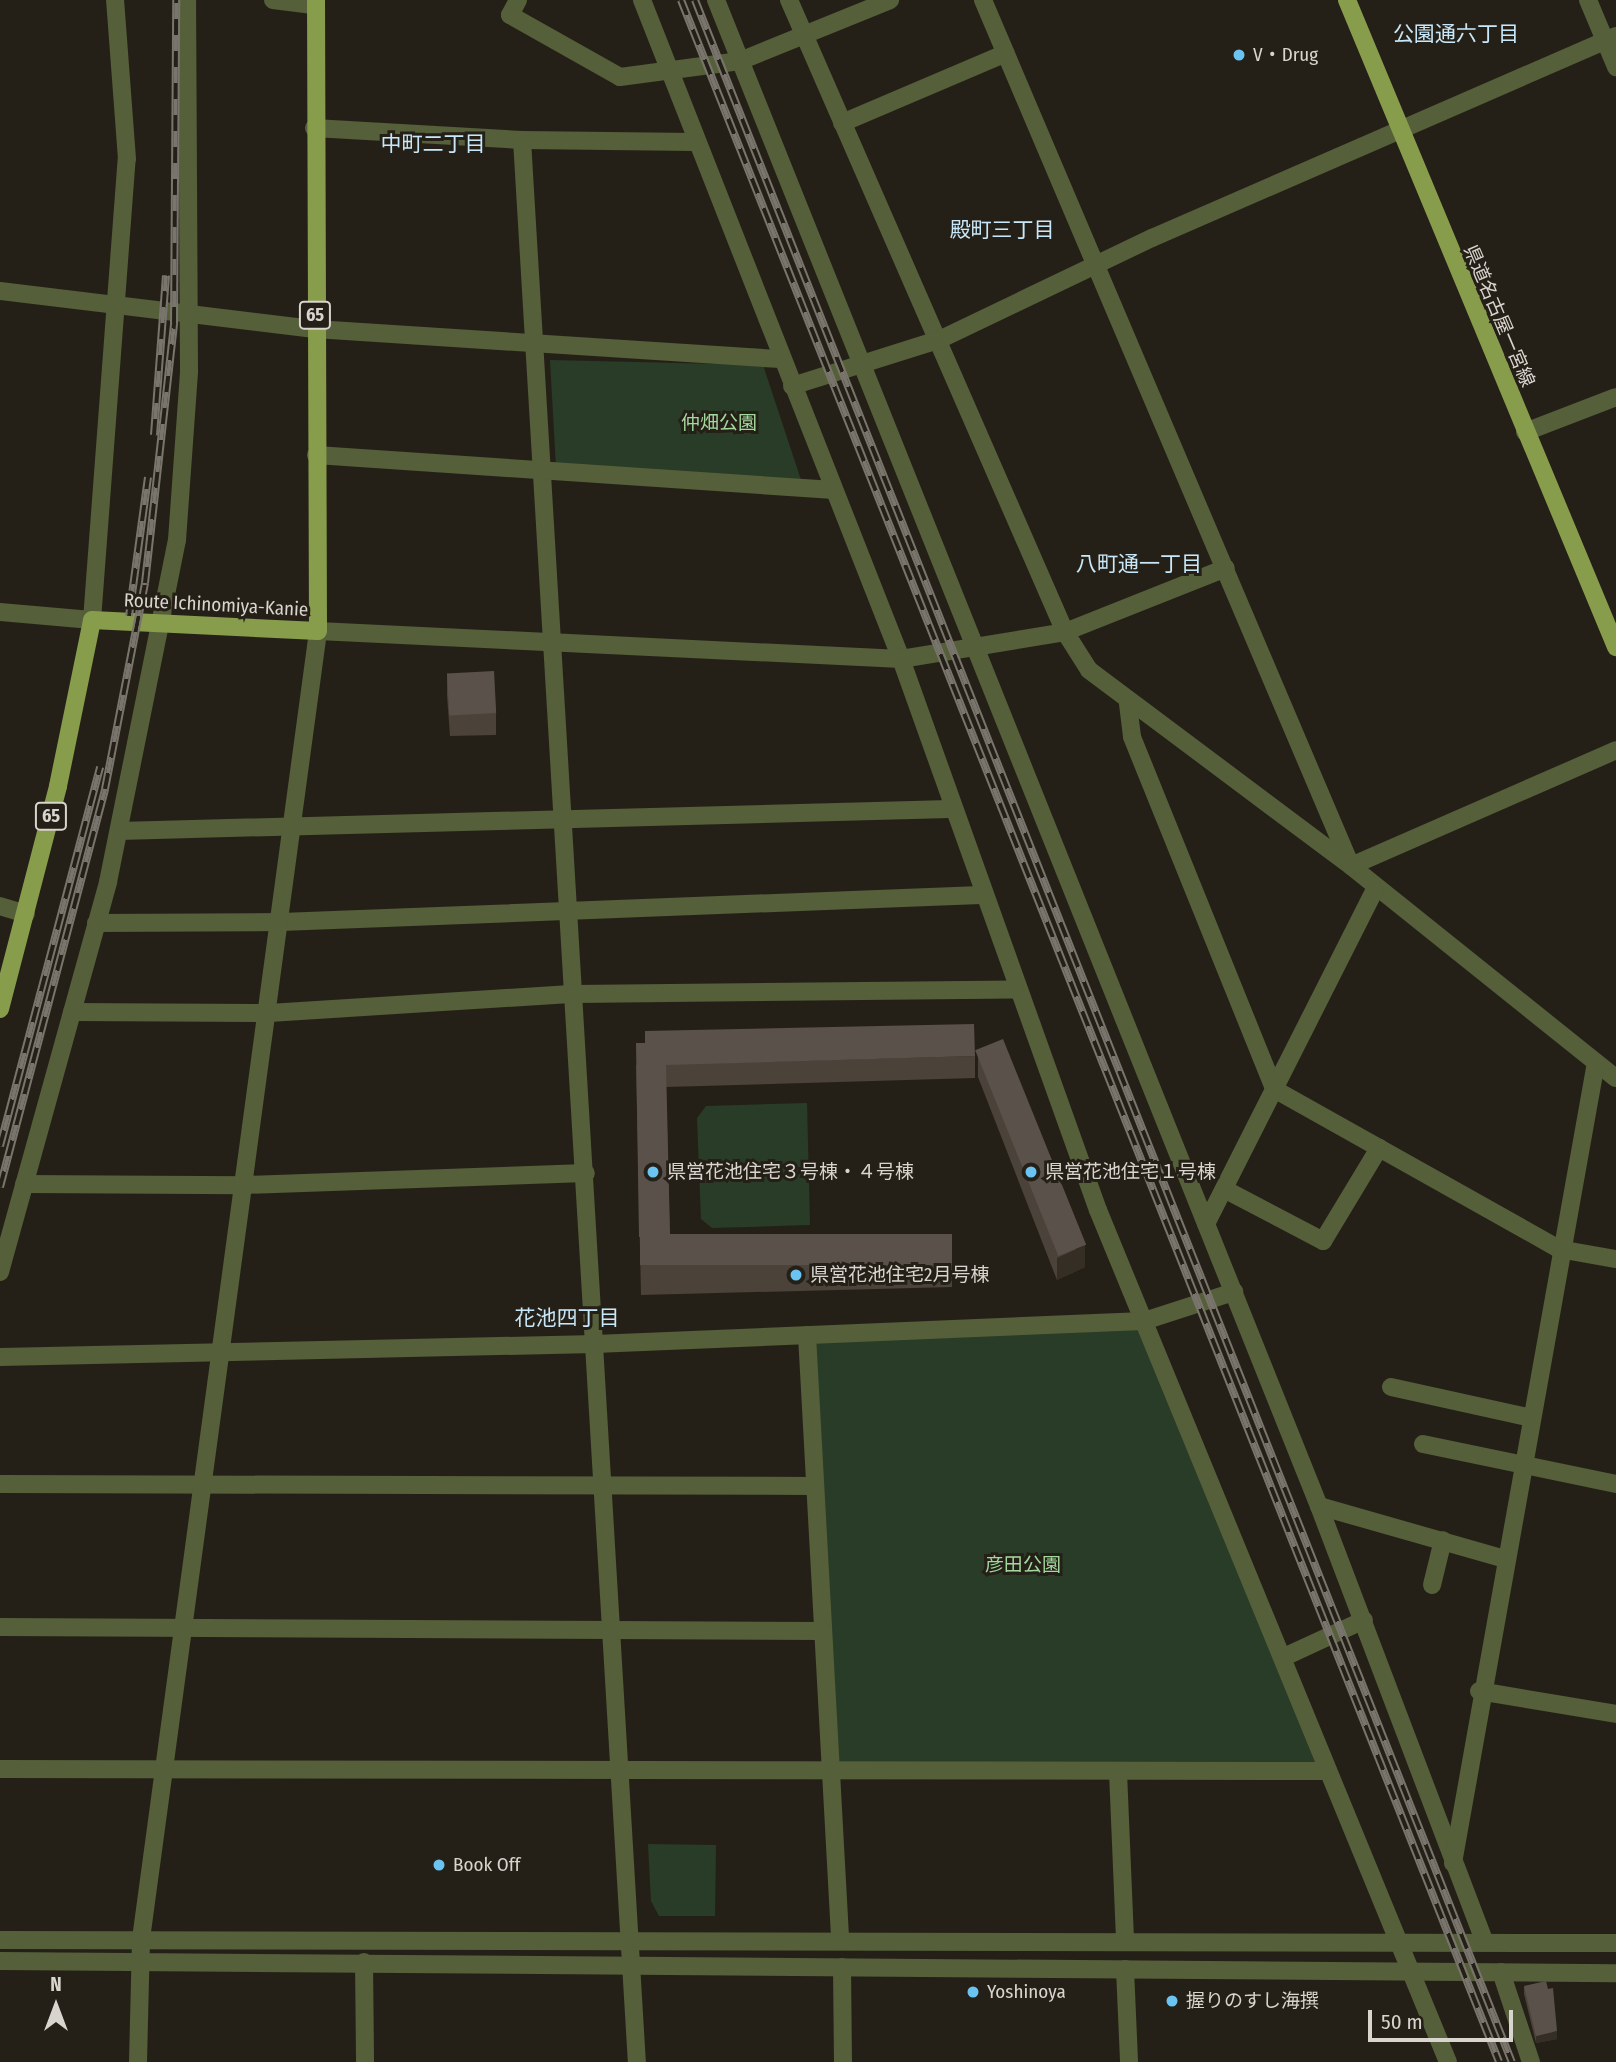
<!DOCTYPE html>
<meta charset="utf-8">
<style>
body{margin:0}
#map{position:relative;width:1616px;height:2062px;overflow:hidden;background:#252017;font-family:"Fira Sans Condensed","Noto Sans JP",sans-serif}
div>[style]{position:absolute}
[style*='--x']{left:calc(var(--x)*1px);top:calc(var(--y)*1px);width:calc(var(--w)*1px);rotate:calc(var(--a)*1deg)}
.green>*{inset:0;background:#293c27}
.minor>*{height:18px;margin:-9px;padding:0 9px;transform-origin:9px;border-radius:9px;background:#555f3a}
.major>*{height:18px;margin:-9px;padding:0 9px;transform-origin:9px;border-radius:9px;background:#889d4c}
.rail>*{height:8px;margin-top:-4px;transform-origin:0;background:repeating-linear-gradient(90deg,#252017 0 16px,#79756d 0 32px);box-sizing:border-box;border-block:2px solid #79756d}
.wall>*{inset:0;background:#4b423a}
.shaded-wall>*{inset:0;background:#352e25}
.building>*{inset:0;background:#5a524a;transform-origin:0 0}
.dots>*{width:19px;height:19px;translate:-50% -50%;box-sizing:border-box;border:4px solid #252017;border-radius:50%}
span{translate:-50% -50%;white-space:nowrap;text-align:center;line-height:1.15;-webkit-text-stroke:6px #252017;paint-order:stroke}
.shield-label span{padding:2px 5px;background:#252017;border:2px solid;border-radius:5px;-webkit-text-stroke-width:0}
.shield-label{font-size:18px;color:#d8d4ce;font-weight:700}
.poi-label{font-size:19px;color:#d8d4ce}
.left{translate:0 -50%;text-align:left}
.street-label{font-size:19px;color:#d8d4ce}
.park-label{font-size:19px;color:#a2d99e}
.neighbourhood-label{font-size:21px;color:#c8e7f8}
.north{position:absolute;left:21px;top:1971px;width:70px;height:70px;-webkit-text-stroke:5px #252017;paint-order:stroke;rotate:0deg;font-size:19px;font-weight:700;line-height:28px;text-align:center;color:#d8d4ce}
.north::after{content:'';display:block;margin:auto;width:24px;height:32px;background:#d8d4ce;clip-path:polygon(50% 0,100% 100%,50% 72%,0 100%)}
.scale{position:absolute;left:1368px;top:2010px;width:145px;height:32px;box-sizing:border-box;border:4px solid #d8d4ce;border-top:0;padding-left:9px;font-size:21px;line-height:24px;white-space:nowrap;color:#d8d4ce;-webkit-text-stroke:5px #252017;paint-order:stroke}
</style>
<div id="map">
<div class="green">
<div style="clip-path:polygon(550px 360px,763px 365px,804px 489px,556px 467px)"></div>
<div style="clip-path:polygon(807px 1103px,810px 1225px,712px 1228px,701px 1219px,697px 1118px,706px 1106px)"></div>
<div style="clip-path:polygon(1137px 1327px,1321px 1766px,835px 1764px,810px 1338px)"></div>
<div style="clip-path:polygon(648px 1844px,716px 1845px,715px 1916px,659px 1916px,651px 1901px)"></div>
</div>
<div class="minor">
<div style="--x:273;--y:0;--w:40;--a:7.1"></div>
<div style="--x:518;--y:0;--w:17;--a:118"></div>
<div style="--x:510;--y:15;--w:126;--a:29.4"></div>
<div style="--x:620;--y:77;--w:121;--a:-7.6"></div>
<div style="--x:740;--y:61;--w:162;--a:-22.1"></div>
<div style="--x:642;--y:0;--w:708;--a:68.54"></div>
<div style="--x:901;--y:659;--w:585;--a:70.33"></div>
<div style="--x:1098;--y:1210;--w:921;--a:67.67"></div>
<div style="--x:716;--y:0;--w:1622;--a:68.18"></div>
<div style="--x:1319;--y:1506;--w:464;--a:69.2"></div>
<div style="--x:789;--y:0;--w:690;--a:66.41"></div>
<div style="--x:1065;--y:632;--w:45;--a:57.7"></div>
<div style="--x:1089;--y:670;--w:327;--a:36.8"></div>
<div style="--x:1351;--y:866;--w:339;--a:38.7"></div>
<div style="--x:983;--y:0;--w:941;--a:66.98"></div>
<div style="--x:1588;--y:0;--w:73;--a:67.3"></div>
<div style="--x:842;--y:123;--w:178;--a:-23.1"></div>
<div style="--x:314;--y:128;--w:208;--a:3.3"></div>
<div style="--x:522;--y:140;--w:173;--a:0.7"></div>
<div style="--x:522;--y:140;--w:1925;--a:86.58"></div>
<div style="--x:0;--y:291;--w:317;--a:6.9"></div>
<div style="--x:315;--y:329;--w:467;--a:3.7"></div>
<div style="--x:792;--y:386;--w:156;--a:-17.5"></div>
<div style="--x:941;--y:339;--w:234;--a:-25.6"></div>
<div style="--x:1152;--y:238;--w:506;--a:-23.53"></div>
<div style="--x:1525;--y:432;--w:97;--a:-21"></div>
<div style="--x:316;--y:455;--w:519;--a:3.87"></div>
<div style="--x:0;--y:612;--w:92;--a:5"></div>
<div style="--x:92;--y:620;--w:462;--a:-85.7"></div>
<div style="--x:127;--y:159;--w:159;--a:-94.3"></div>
<div style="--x:1128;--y:704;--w:33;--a:83"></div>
<div style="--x:1132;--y:737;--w:380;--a:68"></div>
<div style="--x:1274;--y:1089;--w:327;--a:29.3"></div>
<div style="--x:1559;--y:1249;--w:58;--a:10"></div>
<div style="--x:119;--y:831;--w:831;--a:-1.52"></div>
<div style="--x:1351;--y:866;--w:289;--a:-23.6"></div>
<div style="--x:0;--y:906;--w:27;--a:17"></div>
<div style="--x:96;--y:923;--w:185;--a:-0.3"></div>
<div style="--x:281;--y:922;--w:700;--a:-2.21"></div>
<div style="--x:72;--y:1012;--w:197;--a:0.3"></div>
<div style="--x:269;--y:1013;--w:306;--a:-3.6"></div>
<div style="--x:574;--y:994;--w:441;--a:-0.6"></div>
<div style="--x:24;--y:1184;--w:221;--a:0.3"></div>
<div style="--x:245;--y:1185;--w:341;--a:-2"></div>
<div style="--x:1224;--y:1189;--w:112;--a:27.7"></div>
<div style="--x:1323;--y:1241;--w:109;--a:-58.9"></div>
<div style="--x:1206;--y:1224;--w:374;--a:-63.2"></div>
<div style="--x:0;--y:1272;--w:405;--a:-74.5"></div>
<div style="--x:108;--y:882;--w:349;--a:-78.6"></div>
<div style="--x:177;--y:540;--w:169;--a:-85.9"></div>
<div style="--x:189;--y:371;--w:371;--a:-90.3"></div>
<div style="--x:807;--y:1335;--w:603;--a:86.86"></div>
<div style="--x:0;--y:1357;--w:595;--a:-1.25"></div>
<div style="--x:595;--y:1344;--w:549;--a:-2.4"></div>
<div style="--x:1144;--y:1321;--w:95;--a:-17.9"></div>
<div style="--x:1391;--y:1387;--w:144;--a:12.4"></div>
<div style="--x:1423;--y:1444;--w:197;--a:11.7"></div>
<div style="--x:0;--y:1484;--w:815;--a:0.14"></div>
<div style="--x:1319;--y:1506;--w:193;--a:15.9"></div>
<div style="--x:1432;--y:1585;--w:46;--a:-76.3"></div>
<div style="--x:0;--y:1627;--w:822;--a:0.28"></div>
<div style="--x:1284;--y:1657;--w:88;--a:-24.8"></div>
<div style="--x:1479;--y:1691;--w:139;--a:9.5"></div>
<div style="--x:0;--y:1769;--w:1328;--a:0.09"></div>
<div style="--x:1118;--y:1772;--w:167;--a:87.6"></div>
<div style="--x:1453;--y:1863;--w:813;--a:-79.87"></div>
<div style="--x:0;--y:1940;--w:1616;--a:0.11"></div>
<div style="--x:0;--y:1961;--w:1616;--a:0.43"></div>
<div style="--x:364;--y:1962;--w:100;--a:89.4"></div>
<div style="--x:842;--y:1967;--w:95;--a:89.4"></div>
<div style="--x:1125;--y:1969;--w:93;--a:87.5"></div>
<div style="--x:1501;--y:1972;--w:95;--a:71.6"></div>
<div style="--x:138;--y:2062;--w:123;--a:-88.6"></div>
<div style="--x:141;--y:1939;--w:1320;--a:-82.29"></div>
<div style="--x:318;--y:631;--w:584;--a:2.75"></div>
<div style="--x:901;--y:659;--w:166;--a:-9.3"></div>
<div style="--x:1065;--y:632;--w:173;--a:-21.7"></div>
</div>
<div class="major">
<div style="--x:1347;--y:0;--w:701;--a:67.42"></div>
<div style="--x:0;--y:1009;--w:230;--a:-75.4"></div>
<div style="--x:58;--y:786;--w:169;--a:-78.4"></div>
<div style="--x:92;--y:620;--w:226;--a:2.8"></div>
<div style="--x:318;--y:631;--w:631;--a:-90.18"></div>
</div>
<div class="rail">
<div style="--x:681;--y:0;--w:2218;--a:68.36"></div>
<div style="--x:695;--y:0;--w:2218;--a:68.39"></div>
<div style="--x:154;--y:435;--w:160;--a:-85.7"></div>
<div style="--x:129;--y:616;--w:140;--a:-82.2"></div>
<div style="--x:0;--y:1146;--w:392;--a:-75.2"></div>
<div style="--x:0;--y:1187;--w:412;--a:-75.2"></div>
<div style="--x:105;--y:789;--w:210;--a:-79"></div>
<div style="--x:145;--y:583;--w:262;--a:-83.6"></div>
<div style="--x:174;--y:323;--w:323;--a:-89.6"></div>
</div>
<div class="wall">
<div style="clip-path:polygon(447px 673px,496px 713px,496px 735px,450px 736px,447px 695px)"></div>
<div style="clip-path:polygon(978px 1055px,1085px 1267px,1057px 1280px,978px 1077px)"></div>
<div style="clip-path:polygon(975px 1056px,975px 1078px,666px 1087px,670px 1240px,952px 1234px,952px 1287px,641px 1295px,636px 1065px)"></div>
<div style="clip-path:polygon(1524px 1986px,1557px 2039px,1536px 2043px,1524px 1994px)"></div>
</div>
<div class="shaded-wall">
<div style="clip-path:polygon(1085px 1245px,1085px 1267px,1057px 1280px,1057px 1258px)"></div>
<div style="clip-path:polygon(1557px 2031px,1557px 2039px,1536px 2043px,1536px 2036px)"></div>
</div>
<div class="building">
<div style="left:494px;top:671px;width:42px;height:47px;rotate:87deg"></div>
<div style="clip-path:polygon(974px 1024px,975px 1056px,666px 1065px,670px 1236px,639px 1237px,636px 1043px,645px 1043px,645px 1031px)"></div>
<div style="left:1003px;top:1039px;width:222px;height:30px;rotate:68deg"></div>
<div style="left:952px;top:1234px;width:31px;height:312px;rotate:90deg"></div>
<div style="clip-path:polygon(1546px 1981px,1548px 1989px,1553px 1988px,1557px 2031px,1536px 2036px,1524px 1986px)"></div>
</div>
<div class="dots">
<div style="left:1239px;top:55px;background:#6ac3f1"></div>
<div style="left:653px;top:1172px;background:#6ac3f1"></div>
<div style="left:1031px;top:1172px;background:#6ac3f1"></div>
<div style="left:796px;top:1275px;background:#6ac3f1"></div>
<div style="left:439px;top:1865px;background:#6ac3f1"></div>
<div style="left:973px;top:1992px;background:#6ac3f1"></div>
<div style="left:1172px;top:2001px;background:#6ac3f1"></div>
</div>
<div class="shield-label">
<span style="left:315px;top:315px">65</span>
<span style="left:51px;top:816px">65</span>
</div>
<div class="poi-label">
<span class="left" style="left:1253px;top:55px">V・Drug</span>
<span class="left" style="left:667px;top:1172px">県営花池住宅３号棟・４号棟</span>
<span class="left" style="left:1045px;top:1172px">県営花池住宅１号棟</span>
<span class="left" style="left:810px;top:1275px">県営花池住宅2月号棟</span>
<span class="left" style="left:453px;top:1865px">Book Off</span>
<span class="left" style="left:987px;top:1992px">Yoshinoya</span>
<span class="left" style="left:1186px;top:2001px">握りのすし海撰</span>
</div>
<div class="street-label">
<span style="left:1499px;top:316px;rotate:67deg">県道名古屋一宮線</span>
<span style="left:216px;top:605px;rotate:3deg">Route Ichinomiya-Kanie</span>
</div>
<div class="park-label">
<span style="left:719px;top:423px">仲畑公園</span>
<span style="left:1023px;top:1565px">彦田公園</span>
</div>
<div class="neighbourhood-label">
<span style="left:1456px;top:34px">公園通六丁目</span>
<span style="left:433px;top:144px">中町二丁目</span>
<span style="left:1002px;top:230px">殿町三丁目</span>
<span style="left:1139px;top:564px">八町通一丁目</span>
<span style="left:567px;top:1318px">花池四丁目</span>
</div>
<div class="north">N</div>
<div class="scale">50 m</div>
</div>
